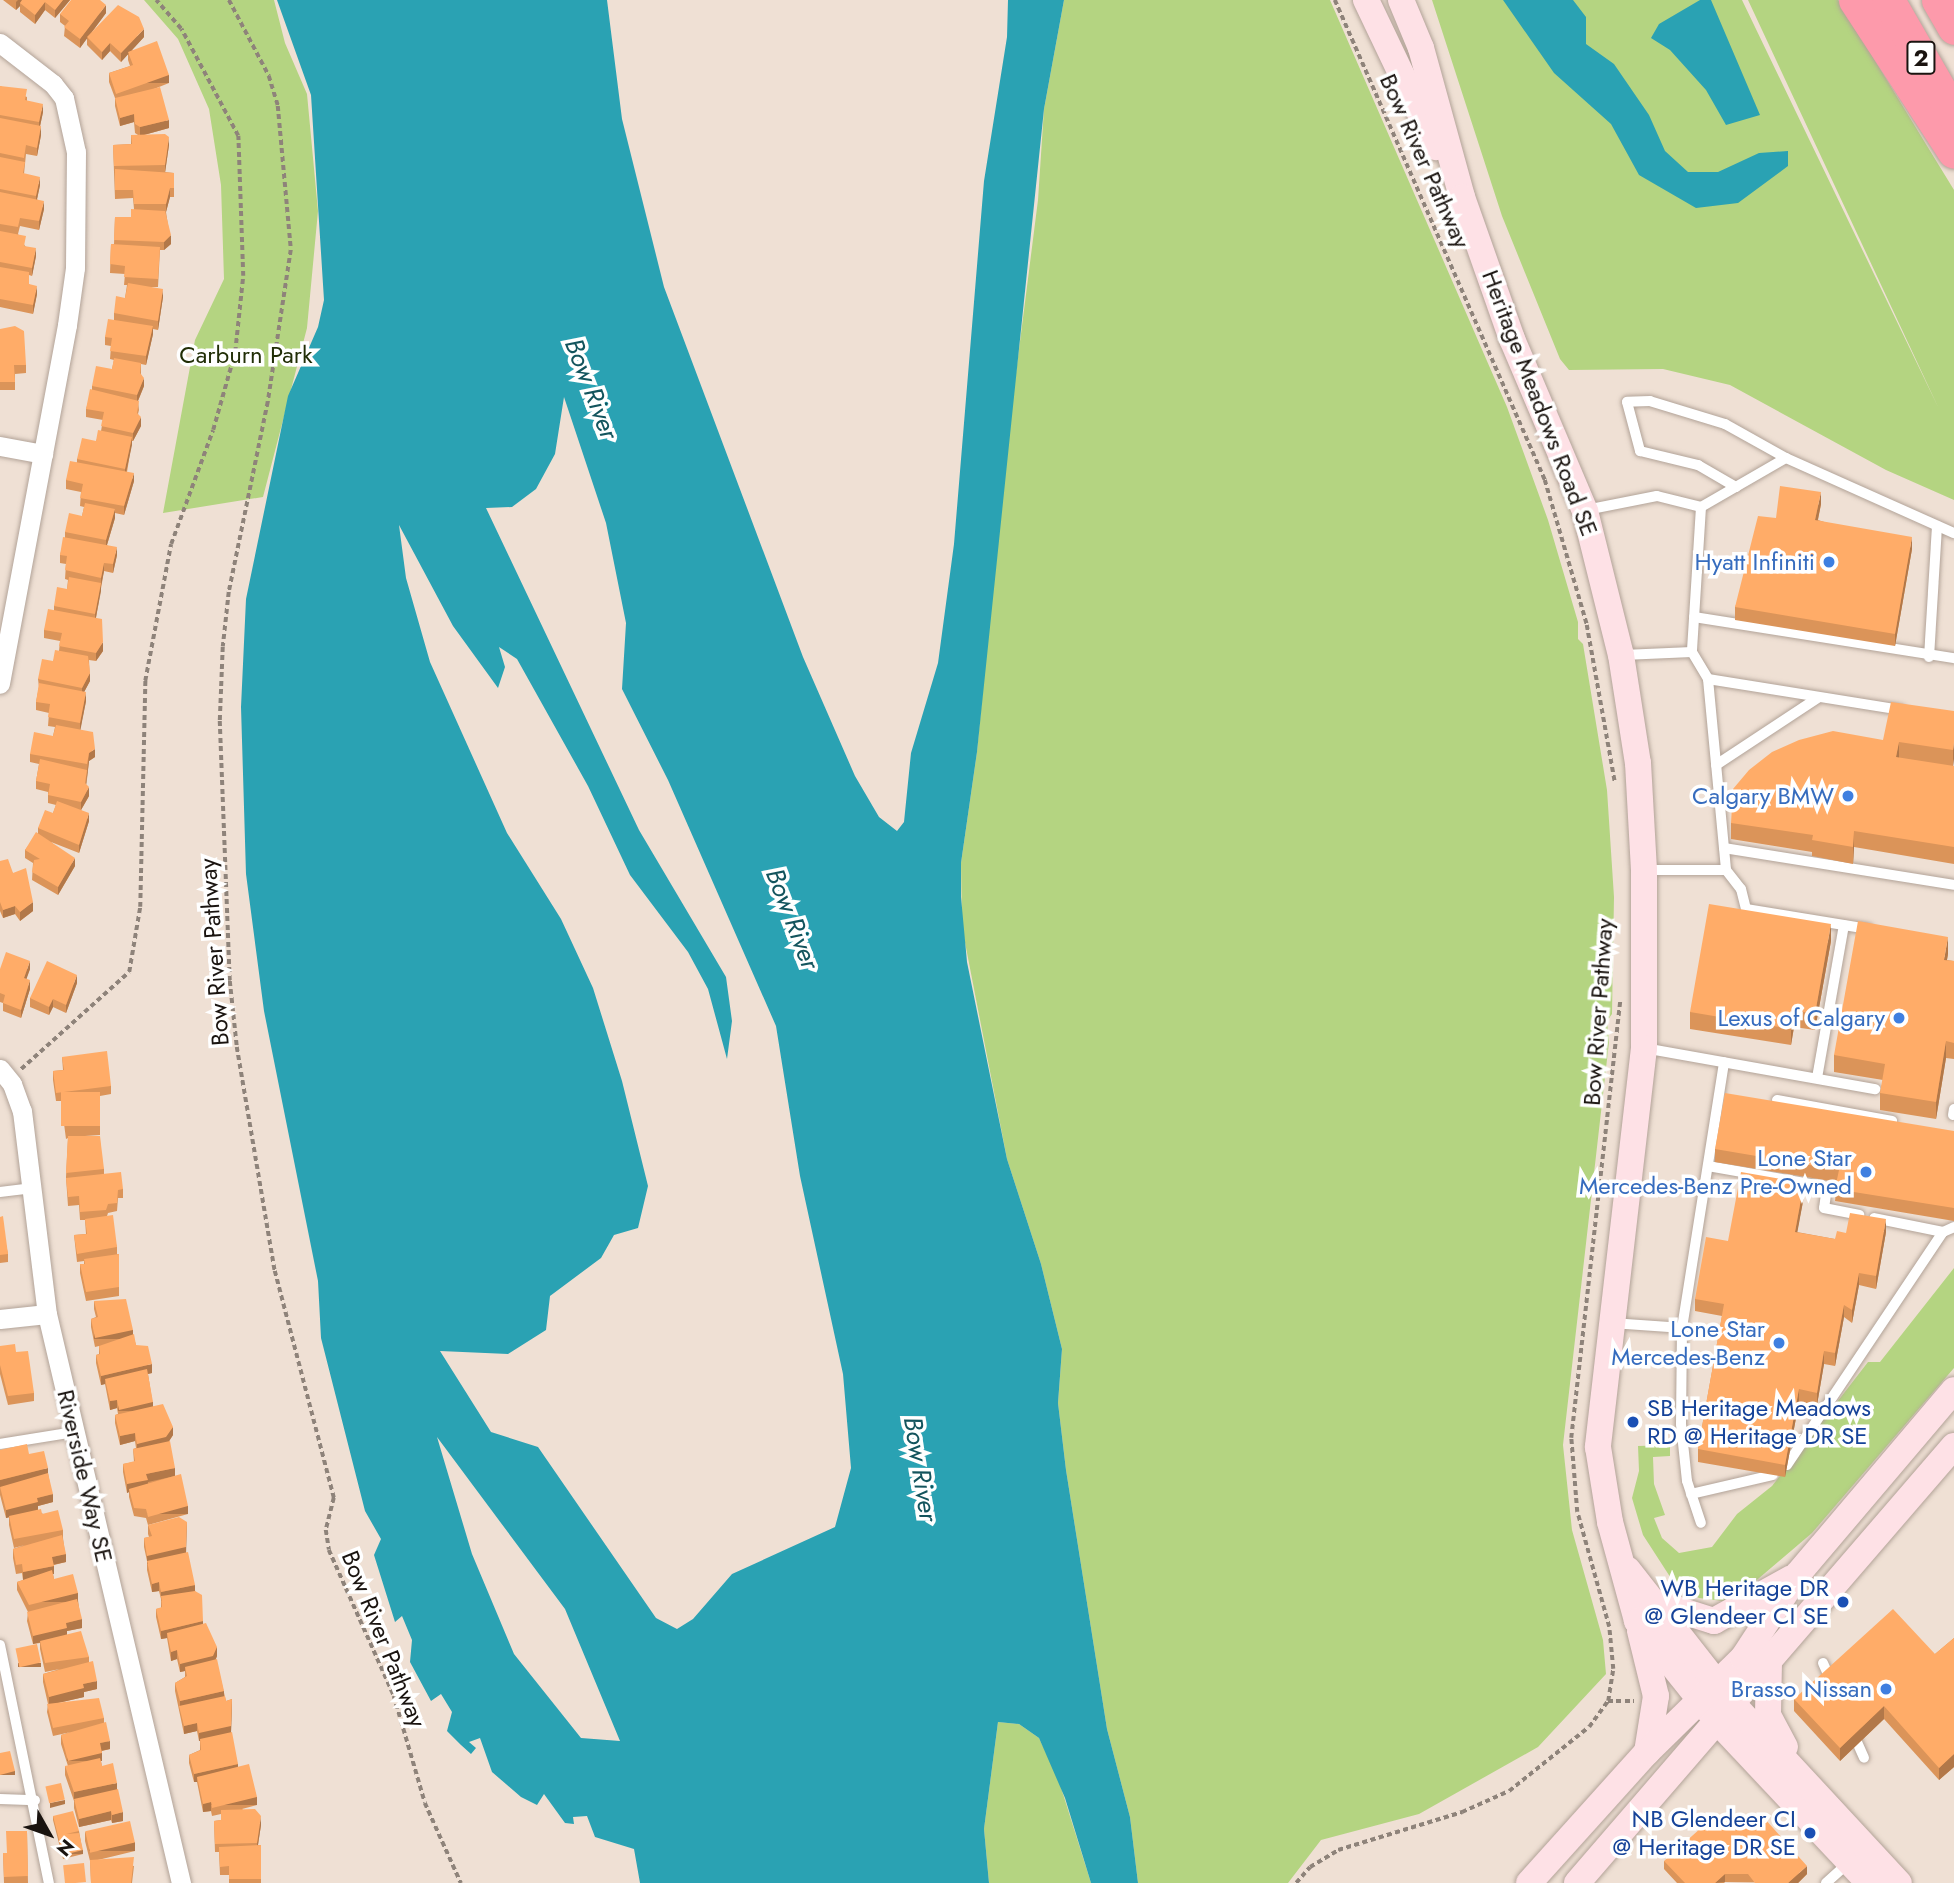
<!DOCTYPE html>
<style>
body{margin:0}
#map{position:relative;width:1954px;height:1883px;overflow:hidden;background:#efe0d4;font-family:Jost,sans-serif}
div>[style]{position:absolute}
[style*='--x']{left:calc(var(--x)*1px);top:calc(var(--y)*1px);width:calc(var(--w)*1px);rotate:calc(var(--a)*1deg)}
.green>*{inset:0;background:#b4d481}
.water>*{inset:0;background:#2aa2b3}
.path>*{height:3.5px;margin-top:-1.75px;transform-origin:0;background:repeating-linear-gradient(90deg,#8e837a 0 5px,transparent 0 8.5px)}
.roads{filter:drop-shadow(0 0 2px #b2a398) drop-shadow(0 0 2px #b2a398)}
.lane>*{height:10px;margin:-5px;padding:0 5px;transform-origin:5px;border-radius:5px;background:#fff}
.street>*{height:19px;margin:-9.5px;padding:0 9.5px;transform-origin:9.5px;border-radius:9.5px;background:#fff}
.secondary>*{height:26px;margin:-13px;padding:0 13px;transform-origin:13px;border-radius:13px;background:#fee1e6}
.highway>*{height:33px;margin:-16.5px;padding:0 16.5px;transform-origin:16.5px;border-radius:16.5px;background:#fd9aab}
.wall>*{inset:0;background:#db9459}
.shaded-wall>*{inset:0;background:#b27849;transform-origin:0 0}
.building>*{inset:0;background:#ffac68;transform-origin:0 0}
.dots>*{width:19px;height:19px;translate:-50% -50%;box-sizing:border-box;border:4px solid #fff;border-radius:50%}
span{translate:-50% -50%;white-space:nowrap;text-align:center;line-height:1.15;-webkit-text-stroke:7px #fff;paint-order:stroke}
.shield-label span{padding:2px 5px;background:#fff;border:2px solid;border-radius:5px;-webkit-text-stroke-width:0}
.shield-label{font-size:23px;color:#1a1410;font-weight:700}
.street-label{font-size:24px;color:#1a1410}
.park-label{font-size:24px;color:#212e06}
.shop-label{font-size:24px;color:#366cbe}
.right{translate:-100% -50%;text-align:right}
.transit-label{font-size:24px;color:#164399}
.left{translate:0 -50%;text-align:left}
.water-label{font-size:26px;color:#13545d;font-style:italic}
.north{position:absolute;left:14px;top:1799px;width:70px;height:70px;-webkit-text-stroke:5px #fff;paint-order:stroke;rotate:130deg;font-size:19px;font-weight:700;line-height:28px;text-align:center;color:#1a1410}
.north::after{content:'';display:block;margin:auto;width:24px;height:32px;background:#1a1410;clip-path:polygon(50% 0,100% 100%,50% 72%,0 100%)}
</style>
<div id="map">
<div class="green">
<div style="clip-path:polygon(144px 0,274px 0,285px 43px,307px 94px,318px 211px,307px 328px,263px 497px,163px 513px,195px 340px,224px 279px,221px 185px,209px 109px,178px 39px)"></div>
<div style="clip-path:polygon(1064px 0,1330px 0,1507px 407px,1548px 520px,1578px 622px,1578px 639px,1583px 644px,1607px 790px,1614px 897px,1612px 1014px,1607px 1021px,1609px 1042px,1563px 1445px,1572px 1530px,1603px 1640px,1606px 1674px,1538px 1747px,1419px 1814px,1321px 1840px,1288px 1883px,1138px 1883px,1130px 1817px,1107px 1729px,1066px 1470px,1058px 1403px,1062px 1349px,1041px 1264px,1007px 1159px,962px 927px,961px 863px,977px 752px,1002px 483px,1038px 200px,1044px 109px)"></div>
<div style="clip-path:polygon(1432px 0,1742px 0,1939px 409px,1748px 0,1838px 0,1954px 190px,1954px 500px,1886px 470px,1730px 385px,1663px 369px,1569px 370px,1560px 359px,1502px 216px)"></div>
<div style="clip-path:polygon(1954px 1268px,1954px 1368px,1812px 1533px,1731px 1602px,1699px 1598px,1676px 1586px,1643px 1535px,1632px 1498px,1639px 1471px,1638px 1446px,1670px 1445px,1670px 1456px,1653px 1457px,1654px 1484px,1665px 1515px,1654px 1518px,1662px 1538px,1679px 1553px,1712px 1547px,1737px 1514px,1772px 1486px,1868px 1362px,1880px 1362px)"></div>
<div style="clip-path:polygon(998px 1722px,1019px 1724px,1039px 1738px,1058px 1778px,1091px 1883px,989px 1883px,984px 1829px)"></div>
</div>
<div class="water">
<div style="clip-path:polygon(evenodd,277px 0,607px 0,622px 119px,664px 287px,803px 657px,855px 776px,879px 817px,897px 831px,904px 822px,911px 753px,938px 663px,954px 544px,984px 181px,1007px 37px,1008px 0,1064px 0,1044px 109px,977px 752px,961px 863px,961px 897px,967px 962px,1007px 1159px,1041px 1264px,1062px 1349px,1058px 1403px,1066px 1470px,1107px 1729px,1130px 1817px,1138px 1883px,1091px 1883px,1065px 1798px,1039px 1738px,1019px 1724px,998px 1722px,984px 1829px,989px 1883px,640px 1883px,634px 1849px,595px 1837px,587px 1816px,573px 1817px,574px 1824px,565px 1823px,544px 1794px,537px 1805px,521px 1797px,492px 1772px,480px 1738px,469px 1742px,476px 1748px,471px 1754px,461px 1745px,447px 1731px,452px 1712px,441px 1694px,431px 1701px,410px 1662px,412px 1640px,402px 1616px,395px 1622px,374px 1555px,381px 1539px,365px 1511px,321px 1338px,318px 1281px,264px 1011px,246px 874px,241px 707px,246px 599px,288px 396px,318px 327px,324px 300px,311px 95px,277px 0,564px 397px,606px 523px,626px 623px,622px 689px,668px 780px,776px 1026px,800px 1176px,843px 1374px,851px 1468px,835px 1527px,732px 1574px,693px 1619px,677px 1629px,656px 1618px,538px 1447px,491px 1432px,440px 1351px,508px 1354px,546px 1330px,550px 1296px,601px 1258px,614px 1235px,638px 1228px,648px 1186px,622px 1081px,593px 988px,561px 919px,507px 833px,430px 662px,406px 578px,399px 525px,453px 626px,498px 688px,505px 667px,499px 647px,517px 659px,588px 786px,630px 875px,688px 952px,708px 989px,727px 1059px,732px 1021px,726px 977px,639px 830px,486px 508px,512px 507px,536px 489px,555px 454px,564px 397px,277px 0,437px 1437px,565px 1609px,620px 1741px,581px 1738px,514px 1654px,472px 1554px,437px 1437px)"></div>
<div style="clip-path:polygon(1503px 0,1573px 0,1586px 17px,1586px 44px,1614px 64px,1649px 115px,1665px 151px,1688px 172px,1718px 172px,1759px 153px,1788px 151px,1788px 166px,1738px 203px,1696px 208px,1639px 175px,1611px 124px,1554px 73px)"></div>
<div style="clip-path:polygon(1700px 0,1711px 0,1760px 115px,1726px 125px,1706px 90px,1670px 50px,1651px 38px,1659px 24px)"></div>
</div>
<div class="path">
<div style="--x:229;--y:0;--w:86;--a:62.2"></div>
<div style="--x:269;--y:76;--w:31;--a:73"></div>
<div style="--x:278;--y:106;--w:145;--a:84.8"></div>
<div style="--x:291;--y:250;--w:154;--a:98.6"></div>
<div style="--x:268;--y:402;--w:194;--a:101.6"></div>
<div style="--x:229;--y:592;--w:55;--a:96.2"></div>
<div style="--x:223;--y:647;--w:74;--a:92.3"></div>
<div style="--x:220;--y:721;--w:260;--a:87.8"></div>
<div style="--x:230;--y:981;--w:66;--a:83.9"></div>
<div style="--x:237;--y:1047;--w:227;--a:80.4"></div>
<div style="--x:275;--y:1271;--w:235;--a:75.4"></div>
<div style="--x:334;--y:1498;--w:33;--a:104"></div>
<div style="--x:326;--y:1530;--w:20;--a:81"></div>
<div style="--x:329;--y:1550;--w:160;--a:66"></div>
<div style="--x:394;--y:1696;--w:111;--a:73.8"></div>
<div style="--x:425;--y:1803;--w:88;--a:65.8"></div>
<div style="--x:1335;--y:0;--w:524;--a:66.37"></div>
<div style="--x:1545;--y:480;--w:151;--a:73.8"></div>
<div style="--x:1587;--y:625;--w:159;--a:79.9"></div>
<div style="--x:21;--y:1069;--w:145;--a:-41.9"></div>
<div style="--x:129;--y:972;--w:66;--a:-80.4"></div>
<div style="--x:140;--y:907;--w:226;--a:-88.7"></div>
<div style="--x:145;--y:681;--w:139;--a:-79.3"></div>
<div style="--x:171;--y:544;--w:121;--a:-69.8"></div>
<div style="--x:213;--y:430;--w:81;--a:-74.2"></div>
<div style="--x:235;--y:352;--w:76;--a:-84"></div>
<div style="--x:243;--y:276;--w:140;--a:-92"></div>
<div style="--x:238;--y:136;--w:121;--a:-118"></div>
<div style="--x:181;--y:29;--w:38;--a:-131"></div>
<div style="--x:1608;--y:1701;--w:26;--a:0"></div>
<div style="--x:1296;--y:1883;--w:21;--a:-49"></div>
<div style="--x:1310;--y:1867;--w:33;--a:-31"></div>
<div style="--x:1338;--y:1850;--w:130;--a:-17"></div>
<div style="--x:1462;--y:1812;--w:51;--a:-24.1"></div>
<div style="--x:1509;--y:1791;--w:102;--a:-38.7"></div>
<div style="--x:1589;--y:1727;--w:32;--a:-54"></div>
<div style="--x:1608;--y:1701;--w:32;--a:-81"></div>
<div style="--x:1613;--y:1669;--w:42;--a:-95.4"></div>
<div style="--x:1609;--y:1627;--w:119;--a:-105.5"></div>
<div style="--x:1577;--y:1512;--w:74;--a:-94.6"></div>
<div style="--x:1571;--y:1438;--w:441;--a:-83.6"></div>
</div>
<div class="roads">
<div class="lane">
<div style="--x:1786;--y:458;--w:184;--a:24.1"></div>
<div style="--x:1701;--y:507;--w:98;--a:-30"></div>
<div style="--x:1786;--y:458;--w:70;--a:-150.9"></div>
<div style="--x:1725;--y:424;--w:78;--a:-163"></div>
<div style="--x:1650;--y:401;--w:23;--a:178"></div>
<div style="--x:1627;--y:402;--w:51;--a:75.1"></div>
<div style="--x:1640;--y:451;--w:60;--a:13.6"></div>
<div style="--x:1698;--y:465;--w:44;--a:30.1"></div>
<div style="--x:1586;--y:510;--w:72;--a:-11.2"></div>
<div style="--x:1657;--y:496;--w:45;--a:14"></div>
<div style="--x:1701;--y:507;--w:145;--a:93.6"></div>
<div style="--x:1692;--y:652;--w:31;--a:59"></div>
<div style="--x:1708;--y:679;--w:192;--a:84.6"></div>
<div style="--x:1726;--y:870;--w:80;--a:180"></div>
<div style="--x:1694;--y:617;--w:263;--a:9"></div>
<div style="--x:1623;--y:655;--w:69;--a:-2.5"></div>
<div style="--x:1929;--y:657;--w:131;--a:-86.5"></div>
<div style="--x:1708;--y:679;--w:195;--a:9.1"></div>
<div style="--x:1716;--y:765;--w:123;--a:-33.4"></div>
<div style="--x:1724;--y:848;--w:233;--a:9.1"></div>
<div style="--x:1726;--y:870;--w:24;--a:52"></div>
<div style="--x:1741;--y:889;--w:21;--a:76"></div>
<div style="--x:1746;--y:909;--w:124;--a:9.3"></div>
<div style="--x:1644;--y:1048;--w:235;--a:10.1"></div>
<div style="--x:1817;--y:1078;--w:155;--a:-80"></div>
<div style="--x:1777;--y:1100;--w:117;--a:10.3"></div>
<div style="--x:1953;--y:1115;--w:6;--a:-81"></div>
<div style="--x:1708;--y:1166;--w:121;--a:10"></div>
<div style="--x:1827;--y:1187;--w:21;--a:98"></div>
<div style="--x:1824;--y:1208;--w:36;--a:11"></div>
<div style="--x:0;--y:1192;--w:31;--a:-7"></div>
<div style="--x:1943;--y:1232;--w:12;--a:-24"></div>
<div style="--x:1613;--y:1323;--w:69;--a:4.1"></div>
<div style="--x:1682;--y:1328;--w:269;--a:-81"></div>
<div style="--x:1682;--y:1328;--w:96;--a:90.6"></div>
<div style="--x:1681;--y:1424;--w:57;--a:84"></div>
<div style="--x:1687;--y:1481;--w:44;--a:71.6"></div>
<div style="--x:0;--y:1444;--w:75;--a:-9.2"></div>
<div style="--x:1787;--y:1465;--w:280;--a:-56.2"></div>
<div style="--x:1943;--y:1232;--w:70;--a:-168.5"></div>
<div style="--x:1691;--y:1494;--w:84;--a:-13"></div>
<div style="--x:0;--y:1645;--w:243;--a:78.4"></div>
<div style="--x:1823;--y:1663;--w:20;--a:66"></div>
<div style="--x:1853;--y:1733;--w:27;--a:66"></div>
<div style="--x:0;--y:1799;--w:35;--a:2"></div>
<div style="--x:1826;--y:1883;--w:31;--a:-42"></div>
</div>
<div class="street">
<div style="--x:0;--y:43;--w:67;--a:37.7"></div>
<div style="--x:53;--y:84;--w:18;--a:52"></div>
<div style="--x:64;--y:98;--w:55;--a:77.5"></div>
<div style="--x:76;--y:152;--w:116;--a:90.5"></div>
<div style="--x:75;--y:268;--w:58;--a:98"></div>
<div style="--x:67;--y:325;--w:365;--a:100.6"></div>
<div style="--x:0;--y:446;--w:44;--a:10.5"></div>
<div style="--x:0;--y:1069;--w:19;--a:51"></div>
<div style="--x:12;--y:1084;--w:29;--a:70"></div>
<div style="--x:22;--y:1111;--w:205;--a:83"></div>
<div style="--x:47;--y:1314;--w:585;--a:76.75"></div>
<div style="--x:0;--y:1319;--w:47;--a:-6.1"></div>
</div>
<div class="secondary">
<div style="--x:1366;--y:0;--w:163;--a:64.5"></div>
<div style="--x:1401;--y:0;--w:52;--a:67.4"></div>
<div style="--x:1421;--y:48;--w:155;--a:74.6"></div>
<div style="--x:1462;--y:197;--w:151;--a:70.6"></div>
<div style="--x:1512;--y:339;--w:187;--a:67"></div>
<div style="--x:1585;--y:511;--w:148;--a:76"></div>
<div style="--x:1621;--y:655;--w:109;--a:81.1"></div>
<div style="--x:1638;--y:763;--w:107;--a:86.8"></div>
<div style="--x:1644;--y:870;--w:178;--a:90"></div>
<div style="--x:1644;--y:1048;--w:402;--a:96.6"></div>
<div style="--x:1598;--y:1447;--w:76;--a:80.9"></div>
<div style="--x:1610;--y:1522;--w:103;--a:74.7"></div>
<div style="--x:1637;--y:1621;--w:129;--a:51.3"></div>
<div style="--x:1718;--y:1722;--w:221;--a:46.8"></div>
<div style="--x:1628;--y:1570;--w:170;--a:51.9"></div>
<div style="--x:1733;--y:1704;--w:244;--a:47.2"></div>
<div style="--x:1654;--y:1602;--w:63;--a:17.6"></div>
<div style="--x:1714;--y:1621;--w:89;--a:-28.9"></div>
<div style="--x:1640;--y:1631;--w:67;--a:76.2"></div>
<div style="--x:1656;--y:1696;--w:57;--a:99.1"></div>
<div style="--x:1769;--y:1662;--w:53;--a:91.1"></div>
<div style="--x:1768;--y:1715;--w:36;--a:62"></div>
<div style="--x:1529;--y:1883;--w:176;--a:-48"></div>
<div style="--x:1647;--y:1752;--w:134;--a:-44.4"></div>
<div style="--x:1743;--y:1658;--w:100;--a:-56.8"></div>
<div style="--x:1798;--y:1574;--w:241;--a:-49.7"></div>
<div style="--x:1577;--y:1883;--w:577;--a:-49.22"></div>
</div>
<div class="highway">
<div style="--x:1855;--y:0;--w:181;--a:56.9"></div>
<div style="--x:1888;--y:0;--w:133;--a:60.1"></div>
<div style="--x:1938;--y:0;--w:32;--a:60"></div>
</div>
</div>
<div class="wall">
<div style="clip-path:polygon(3px 0,70px 0,55px 18px,45px 10px,35px 24px,20px 12px,20px 6px,16px 10px)"></div>
<div style="clip-path:polygon(106px 13px,92px 32px,144px 37px,132px 50px,169px 83px,154px 89px,169px 128px,144px 135px,169px 145px,165px 172px,174px 173px,174px 197px,170px 197px,166px 212px,171px 244px,164px 250px,160px 250px,158px 287px,150px 287px,163px 297px,158px 330px,153px 329px,153px 334px,146px 365px,141px 364px,141px 374px,144px 386px,138px 401px,139px 410px,138px 414px,141px 426px,133px 441px,132px 441px,127px 472px,134px 481px,124px 515px,115px 513px,115px 518px,107px 545px,117px 555px,113px 573px,104px 571px,96px 618px,103px 651px,96px 661px,89px 660px,90px 681px,84px 692px,86px 701px,80px 730px,95px 757px,89px 761px,86px 785px,89px 796px,81px 810px,89px 821px,79px 853px,51px 842px,75px 866px,58px 895px,32px 880px,33px 863px,25px 858px,25px 850px,38px 833px,38px 828px,53px 813px,56px 805px,48px 803px,48px 792px,36px 789px,36px 781px,39px 764px,30px 762px,30px 754px,53px 736px,55px 727px,48px 726px,49px 713px,36px 710px,36px 702px,39px 687px,38px 679px,53px 661px,59px 651px,60px 641px,44px 638px,44px 630px,54px 611px,54px 606px,67px 589px,68px 580px,65px 579px,66px 564px,60px 563px,60px 555px,65px 537px,65px 532px,82px 516px,84px 507px,80px 506px,81px 492px,66px 489px,66px 480px,77px 462px,77px 459px,96px 441px,101px 431px,103px 420px,86px 417px,86px 409px,92px 390px,92px 386px,112px 369px,114px 360px,110px 359px,111px 346px,105px 345px,105px 337px,114px 320px,114px 313px,125px 298px,127px 285px,124px 285px,125px 274px,110px 273px,111px 244px,114px 244px,115px 217px,131px 217px,134px 209px,133px 198px,115px 199px,113px 145px,131px 144px,131px 135px,138px 135px,135px 133px,134px 122px,120px 126px,115px 106px,115px 98px,109px 82px,109px 73px,130px 66px,128px 60px,128px 54px,121px 62px,110px 51px,102px 60px,87px 45px,87px 38px,80px 48px,64px 36px,65px 26px,60px 22px,60px 14px)"></div>
<div style="clip-path:polygon(0 86px,27px 97px,27px 101px,43px 112px,40px 126px,41px 135px,37px 156px,26px 154px,24px 174px,40px 185px,37px 199px,44px 209px,39px 230px,20px 226px,18px 234px,25px 246px,36px 256px,32px 276px,29px 275px,29px 284px,37px 294px,33px 314px,0 307px)"></div>
<div style="clip-path:polygon(0 329px,26px 365px,26px 373px,15px 374px,15px 390px,0 390px)"></div>
<div style="clip-path:polygon(1821px 504px,1818px 520px,1912px 549px,1895px 646px,1735px 620px,1735px 607px,1776px 518px)"></div>
<div style="clip-path:polygon(1954px 711px,1953px 766px,1954px 766px,1954px 864px,1854px 847px,1853px 864px,1812px 856px,1812px 852px,1731px 839px,1731px 823px,1883px 740px)"></div>
<div style="clip-path:polygon(0 861px,13px 873px,33px 911px,20px 921px,15px 914px,3px 918px,0 911px)"></div>
<div style="clip-path:polygon(1831px 941px,1815px 1030px,1794px 1027px,1791px 1045px,1690px 1029px,1690px 1012px)"></div>
<div style="clip-path:polygon(1948px 954px,1947px 960px,1954px 961px,1954px 1059px,1946px 1058px,1936px 1119px,1880px 1110px,1880px 1093px,1883px 1080px,1834px 1072px,1834px 1055px)"></div>
<div style="clip-path:polygon(0 969px,30px 969px,26px 979px,30px 989px,21px 1018px,3px 1011px,3px 1003px,0 1002px)"></div>
<div style="clip-path:polygon(77px 983px,66px 1013px,53px 1007px,49px 1015px,30px 1007px,30px 998px)"></div>
<div style="clip-path:polygon(62px 1057px,111px 1086px,111px 1094px,100px 1096px,100px 1135px,85px 1136px,104px 1169px,104px 1174px,123px 1189px,123px 1198px,118px 1198px,117px 1211px,108px 1213px,107px 1216px,117px 1247px,117px 1254px,119px 1254px,119px 1296px,86px 1301px,80px 1273px,80px 1264px,84px 1264px,84px 1261px,77px 1262px,74px 1235px,86px 1234px,85px 1220px,80px 1220px,79px 1205px,68px 1206px,66px 1178px,66px 1177px,68px 1138px,66px 1139px,61px 1101px,56px 1101px,53px 1080px,53px 1071px,63px 1070px)"></div>
<div style="clip-path:polygon(1954px 1131px,1954px 1221px,1835px 1201px,1837px 1182px,1715px 1162px,1715px 1149px)"></div>
<div style="clip-path:polygon(1804px 1196px,1797px 1232px,1835px 1239px,1846px 1233px,1886px 1232px,1876px 1289px,1859px 1285px,1852px 1323px,1844px 1317px,1835px 1366px,1824px 1364px,1817px 1405px,1799px 1402px,1785px 1477px,1698px 1462px,1698px 1449px,1722px 1316px,1695px 1311px,1695px 1299px,1728px 1241px)"></div>
<div style="clip-path:polygon(0 1217px,8px 1254px,8px 1262px,0 1263px)"></div>
<div style="clip-path:polygon(94px 1301px,133px 1335px,136px 1345px,152px 1373px,148px 1374px,153px 1406px,173px 1435px,169px 1441px,175px 1476px,188px 1514px,148px 1525px,146px 1518px,134px 1516px,129px 1497px,129px 1492px,127px 1493px,123px 1472px,123px 1464px,134px 1462px,133px 1449px,136px 1448px,135px 1441px,120px 1445px,115px 1423px,115px 1415px,118px 1414px,117px 1408px,110px 1410px,105px 1384px,101px 1385px,96px 1363px,96px 1355px,99px 1354px,99px 1346px,95px 1347px,91px 1327px,91px 1319px,96px 1317px,94px 1309px)"></div>
<div style="clip-path:polygon(0 1346px,16px 1352px,34px 1393px,34px 1401px,8px 1405px,0 1374px)"></div>
<div style="clip-path:polygon(0 1450px,29px 1454px,48px 1473px,53px 1502px,38px 1506px,38px 1510px,63px 1530px,63px 1538px,66px 1562px,54px 1565px,54px 1574px,53px 1574px,54px 1579px,78px 1600px,82px 1628px,67px 1631px,67px 1635px,89px 1657px,89px 1662px,97px 1689px,84px 1692px,84px 1697px,58px 1703px,104px 1718px,104px 1722px,110px 1749px,102px 1751px,102px 1761px,101px 1761px,102px 1766px,117px 1789px,123px 1821px,112px 1823px,111px 1820px,79px 1827px,74px 1808px,74px 1801px,65px 1775px,65px 1766px,68px 1766px,61px 1744px,61px 1735px,71px 1732px,53px 1736px,47px 1712px,48px 1704px,43px 1682px,43px 1674px,60px 1669px,45px 1672px,40px 1649px,40px 1643px,33px 1644px,27px 1621px,28px 1612px,17px 1590px,17px 1582px,23px 1580px,22px 1573px,16px 1574px,13px 1558px,13px 1549px,25px 1545px,14px 1548px,9px 1525px,9px 1517px,6px 1518px,0 1495px)"></div>
<div style="clip-path:polygon(148px 1525px,186px 1552px,203px 1624px,217px 1656px,216px 1659px,226px 1701px,232px 1699px,231px 1732px,238px 1767px,257px 1805px,242px 1809px,261px 1825px,258px 1845px,261px 1845px,261px 1883px,229px 1883px,229px 1875px,220px 1875px,219px 1852px,215px 1852px,214px 1821px,221px 1820px,221px 1814px,212px 1816px,211px 1811px,203px 1812px,197px 1782px,194px 1782px,189px 1763px,189px 1755px,200px 1750px,200px 1741px,199px 1741px,197px 1731px,184px 1734px,175px 1691px,175px 1683px,185px 1677px,185px 1671px,180px 1672px,177px 1659px,171px 1661px,167px 1638px,161px 1639px,156px 1617px,156px 1609px,161px 1608px,161px 1599px,159px 1591px,152px 1592px,147px 1570px,147px 1561px,144px 1547px,144px 1538px,149px 1537px,148px 1534px)"></div>
<div style="clip-path:polygon(1954px 1638px,1954px 1767px,1939px 1780px,1884px 1719px,1840px 1761px,1794px 1711px,1794px 1699px,1935px 1654px)"></div>
<div style="clip-path:polygon(53px 1816px,79px 1831px,83px 1854px,63px 1859px,53px 1820px)"></div>
<div style="clip-path:polygon(27px 1831px,28px 1883px,4px 1883px,3px 1853px,7px 1853px)"></div>
<div style="clip-path:polygon(85px 1832px,135px 1851px,98px 1860px,134px 1866px,132px 1883px,91px 1883px,90px 1861px,85px 1841px)"></div>
<div style="clip-path:polygon(1664px 1861px,1807px 1874px,1798px 1883px,1725px 1882px,1724px 1883px,1677px 1883px,1664px 1869px)"></div>
</div>
<div class="shaded-wall">
<div style="clip-path:polygon(18px 0,24px 0,20px 3px,20px 6px,16px 10px,16px 2px)"></div>
<div style="clip-path:polygon(63px 0,70px 0,55px 18px,55px 10px)"></div>
<div style="clip-path:polygon(45px 2px,45px 10px,35px 24px,35px 15px)"></div>
<div style="clip-path:polygon(106px 5px,106px 13px,80px 48px,80px 39px)"></div>
<div style="clip-path:polygon(144px 29px,144px 37px,121px 62px,121px 53px)"></div>
<div style="clip-path:polygon(110px 43px,110px 51px,102px 60px,102px 52px)"></div>
<div style="left:169px;top:75px;width:8px;height:56px;rotate:90deg"></div>
<div style="clip-path:polygon(43px 104px,43px 112px,39px 131px,39px 122px)"></div>
<div style="clip-path:polygon(134px 114px,134px 122px,120px 126px,120px 118px)"></div>
<div style="clip-path:polygon(169px 120px,169px 128px,140px 136px,140px 127px)"></div>
<div style="clip-path:polygon(41px 126px,41px 135px,37px 156px,37px 148px)"></div>
<div style="clip-path:polygon(169px 137px,169px 145px,165px 173px,165px 165px)"></div>
<div style="clip-path:polygon(40px 177px,40px 185px,36px 204px,36px 196px)"></div>
<div style="clip-path:polygon(170px 188px,170px 197px,166px 212px,166px 204px)"></div>
<div style="clip-path:polygon(44px 201px,44px 209px,39px 230px,39px 221px)"></div>
<div style="clip-path:polygon(171px 235px,171px 244px,164px 250px,164px 242px)"></div>
<div style="clip-path:polygon(36px 248px,36px 256px,32px 276px,32px 268px)"></div>
<div style="clip-path:polygon(37px 286px,37px 294px,33px 314px,33px 305px)"></div>
<div style="clip-path:polygon(163px 289px,163px 297px,158px 330px,158px 321px)"></div>
<div style="clip-path:polygon(153px 326px,153px 334px,146px 365px,146px 356px)"></div>
<div style="clip-path:polygon(144px 378px,144px 386px,137px 403px,137px 395px)"></div>
<div style="clip-path:polygon(141px 417px,141px 426px,133px 441px,133px 433px)"></div>
<div style="clip-path:polygon(132px 437px,132px 445px,125px 477px,125px 469px)"></div>
<div style="clip-path:polygon(134px 473px,134px 481px,124px 515px,124px 506px)"></div>
<div style="clip-path:polygon(1821px 492px,1821px 504px,1815px 533px,1815px 520px)"></div>
<div style="clip-path:polygon(115px 509px,115px 518px,106px 548px,106px 540px)"></div>
<div style="clip-path:polygon(1912px 537px,1912px 549px,1895px 646px,1895px 634px)"></div>
<div style="clip-path:polygon(117px 547px,117px 555px,113px 573px,113px 564px)"></div>
<div style="clip-path:polygon(104px 563px,104px 571px,101px 586px,101px 578px)"></div>
<div style="clip-path:polygon(101px 583px,101px 591px,95px 622px,95px 614px)"></div>
<div style="clip-path:polygon(103px 642px,103px 651px,96px 661px,96px 653px)"></div>
<div style="clip-path:polygon(90px 673px,90px 681px,82px 696px,82px 688px)"></div>
<div style="clip-path:polygon(86px 692px,86px 701px,80px 732px,80px 723px)"></div>
<div style="clip-path:polygon(1899px 742px,1899px 759px,1896px 757px)"></div>
<div style="clip-path:polygon(1954px 742px,1954px 759px,1953px 767px,1953px 750px)"></div>
<div style="clip-path:polygon(95px 749px,95px 757px,89px 761px,87px 779px,85px 792px,89px 753px)"></div>
<div style="clip-path:polygon(89px 787px,89px 796px,81px 810px,81px 802px)"></div>
<div style="clip-path:polygon(89px 813px,89px 821px,79px 853px,79px 845px)"></div>
<div style="clip-path:polygon(1854px 831px,1854px 847px,1853px 864px,1853px 847px)"></div>
<div style="clip-path:polygon(75px 858px,75px 866px,58px 895px,58px 887px)"></div>
<div style="clip-path:polygon(33px 902px,33px 911px,20px 921px,20px 912px)"></div>
<div style="clip-path:polygon(15px 906px,15px 914px,3px 918px,3px 910px)"></div>
<div style="clip-path:polygon(1831px 924px,1831px 941px,1815px 1030px,1815px 1014px)"></div>
<div style="clip-path:polygon(1948px 937px,1948px 954px,1944px 976px,1944px 960px)"></div>
<div style="clip-path:polygon(30px 961px,30px 969px,24px 986px,24px 978px)"></div>
<div style="clip-path:polygon(77px 975px,77px 983px,66px 1013px,66px 1005px)"></div>
<div style="clip-path:polygon(30px 980px,30px 989px,21px 1018px,21px 1010px)"></div>
<div style="clip-path:polygon(53px 999px,53px 1007px,49px 1015px,49px 1007px)"></div>
<div style="clip-path:polygon(1794px 1010px,1794px 1027px,1791px 1045px,1791px 1029px)"></div>
<div style="clip-path:polygon(1946px 1041px,1946px 1058px,1936px 1119px,1936px 1102px)"></div>
<div style="clip-path:polygon(1804px 1183px,1804px 1196px,1795px 1245px,1795px 1232px)"></div>
<div style="clip-path:polygon(1886px 1219px,1886px 1232px,1876px 1289px,1876px 1276px)"></div>
<div style="clip-path:polygon(1859px 1273px,1859px 1285px,1852px 1323px,1852px 1310px)"></div>
<div style="clip-path:polygon(1844px 1305px,1844px 1317px,1835px 1366px,1835px 1353px)"></div>
<div style="left:133px;top:1330px;width:9px;height:39px;rotate:90deg"></div>
<div style="clip-path:polygon(1824px 1351px,1824px 1364px,1817px 1405px,1817px 1393px)"></div>
<div style="clip-path:polygon(152px 1364px,152px 1373px,106px 1383px,105px 1379px,105px 1384px,101px 1385px,101px 1376px)"></div>
<div style="clip-path:polygon(1799px 1389px,1799px 1402px,1785px 1477px,1785px 1465px)"></div>
<div style="clip-path:polygon(117px 1400px,117px 1408px,110px 1410px,110px 1401px)"></div>
<div style="left:153px;top:1402px;width:9px;height:35px;rotate:90deg"></div>
<div style="clip-path:polygon(173px 1427px,173px 1435px,166px 1446px,137px 1453px,137px 1444px)"></div>
<div style="clip-path:polygon(135px 1433px,135px 1441px,120px 1445px,120px 1436px)"></div>
<div style="clip-path:polygon(48px 1468px,48px 1477px,0 1488px,0 1480px)"></div>
<div style="clip-path:polygon(175px 1468px,175px 1476px,148px 1482px,148px 1488px,129px 1489px,129px 1492px,127px 1493px,127px 1484px,146px 1474px)"></div>
<div style="clip-path:polygon(53px 1494px,53px 1502px,38px 1506px,38px 1511px,6px 1518px,6px 1510px,37px 1498px)"></div>
<div style="left:188px;top:1506px;width:8px;height:41px;rotate:90deg"></div>
<div style="clip-path:polygon(187px 1522px,186px 1555px,147px 1564px,147px 1556px)"></div>
<div style="clip-path:polygon(66px 1554px,66px 1562px,52px 1565px,52px 1557px)"></div>
<div style="clip-path:polygon(54px 1566px,54px 1574px,23px 1581px,23px 1572px)"></div>
<div style="clip-path:polygon(159px 1582px,159px 1591px,152px 1592px,152px 1584px)"></div>
<div style="clip-path:polygon(195px 1585px,195px 1593px,161px 1601px,161px 1592px)"></div>
<div style="left:78px;top:1593px;width:9px;height:50px;rotate:90deg"></div>
<div style="clip-path:polygon(82px 1619px,82px 1628px,67px 1631px,67px 1636px,33px 1644px,33px 1636px,66px 1623px)"></div>
<div style="clip-path:polygon(203px 1621px,203px 1630px,167px 1633px,167px 1638px,161px 1639px,161px 1631px)"></div>
<div style="clip-path:polygon(217px 1647px,217px 1656px,213px 1665px,185px 1667px,185px 1671px,180px 1672px,180px 1664px)"></div>
<div style="clip-path:polygon(177px 1650px,177px 1659px,171px 1661px,171px 1652px)"></div>
<div style="left:41px;top:1663px;width:4px;height:23px;rotate:90deg"></div>
<div style="clip-path:polygon(97px 1681px,97px 1689px,84px 1692px,84px 1697px,49px 1705px,49px 1697px,83px 1684px)"></div>
<div style="clip-path:polygon(224px 1691px,224px 1699px,180px 1710px,180px 1701px)"></div>
<div style="clip-path:polygon(232px 1699px,231px 1734px,199px 1741px,199px 1733px)"></div>
<div style="clip-path:polygon(1884px 1706px,1884px 1719px,1840px 1761px,1840px 1748px)"></div>
<div style="clip-path:polygon(197px 1723px,197px 1731px,184px 1734px,184px 1726px)"></div>
<div style="clip-path:polygon(110px 1741px,110px 1749px,100px 1751px,100px 1743px)"></div>
<div style="left:102px;top:1753px;width:8px;height:35px;rotate:90deg"></div>
<div style="clip-path:polygon(1954px 1754px,1954px 1767px,1939px 1780px,1939px 1768px)"></div>
<div style="clip-path:polygon(238px 1764px,238px 1772px,197px 1777px,197px 1782px,194px 1782px,194px 1774px)"></div>
<div style="left:15px;top:1771px;width:4px;height:16px;rotate:90deg"></div>
<div style="clip-path:polygon(117px 1783px,117px 1791px,74px 1801px,74px 1792px)"></div>
<div style="left:257px;top:1797px;width:8px;height:46px;rotate:90deg"></div>
<div style="clip-path:polygon(65px 1800px,65px 1804px,50px 1808px,50px 1803px)"></div>
<div style="clip-path:polygon(211px 1802px,211px 1811px,203px 1812px,203px 1804px)"></div>
<div style="clip-path:polygon(111px 1811px,111px 1820px,79px 1827px,79px 1819px)"></div>
<div style="clip-path:polygon(123px 1812px,123px 1821px,112px 1823px,112px 1815px)"></div>
<div style="clip-path:polygon(261px 1816px,261px 1825px,257px 1851px,257px 1843px)"></div>
<div style="left:135px;top:1842px;width:9px;height:46px;rotate:90deg"></div>
<div style="left:83px;top:1850px;width:4px;height:21px;rotate:90deg"></div>
<div style="clip-path:polygon(1807px 1866px,1807px 1874px,1798px 1883px,1788px 1883px)"></div>
<div style="clip-path:polygon(1725px 1874px,1725px 1882px,1715px 1883px)"></div>
</div>
<div class="building">
<div style="clip-path:polygon(22px 0,63px 0,55px 10px,45px 2px,35px 15px,20px 3px)"></div>
<div style="clip-path:polygon(71px 0,100px 0,106px 5px,80px 39px,64px 27px,69px 21px,60px 14px)"></div>
<div style="clip-path:polygon(118px 5px,139px 17px,144px 29px,121px 53px,110px 43px,102px 52px,87px 37px)"></div>
<div style="clip-path:polygon(157px 41px,169px 75px,116px 94px,109px 73px,133px 65px,128px 52px)"></div>
<div style="clip-path:polygon(0 86px,27px 89px,25px 100px,43px 104px,39px 122px,0 115px)"></div>
<div style="clip-path:polygon(160px 87px,169px 120px,140px 127px,135px 124px,134px 114px,120px 118px,115px 98px)"></div>
<div style="clip-path:polygon(0 118px,41px 126px,37px 148px,26px 145px,24px 158px,0 153px)"></div>
<div style="clip-path:polygon(165px 134px,169px 137px,165px 165px,114px 166px,113px 145px,132px 144px,131px 135px)"></div>
<div style="clip-path:polygon(0 157px,25px 162px,23px 173px,40px 177px,36px 196px,0 189px)"></div>
<div style="clip-path:polygon(115px 169px,174px 173px,174px 188px,170px 188px,166px 204px,134px 204px,133px 190px,115px 190px)"></div>
<div style="clip-path:polygon(0 192px,44px 201px,39px 221px,20px 218px,18px 227px,0 224px)"></div>
<div style="clip-path:polygon(131px 209px,165px 211px,171px 235px,164px 242px,114px 240px,115px 217px,131px 217px)"></div>
<div style="clip-path:polygon(0 231px,26px 236px,24px 246px,36px 248px,32px 268px,0 262px)"></div>
<div style="clip-path:polygon(111px 244px,160px 247px,158px 279px,124px 277px,125px 266px,110px 264px)"></div>
<div style="clip-path:polygon(0 267px,29px 272px,29px 284px,37px 286px,33px 305px,0 299px)"></div>
<div style="clip-path:polygon(128px 283px,163px 289px,158px 321px,114px 313px,116px 296px,125px 298px)"></div>
<div style="clip-path:polygon(108px 319px,153px 326px,146px 356px,110px 351px,112px 338px,105px 337px)"></div>
<div style="clip-path:polygon(15px 326px,24px 331px,26px 365px,14px 365px,15px 382px,0 382px,0 329px)"></div>
<div style="clip-path:polygon(114px 358px,141px 363px,140px 373px,144px 378px,137px 395px,92px 386px,96px 366px,112px 369px)"></div>
<div style="clip-path:polygon(90px 389px,139px 401px,137px 413px,141px 417px,133px 433px,101px 426px,104px 412px,86px 409px)"></div>
<div style="clip-path:polygon(98px 430px,132px 437px,125px 469px,77px 459px,82px 438px,96px 441px)"></div>
<div style="clip-path:polygon(70px 461px,134px 473px,124px 506px,80px 498px,83px 484px,66px 480px)"></div>
<div style="clip-path:polygon(1780px 486px,1821px 492px,1815px 520px,1912px 537px,1895px 634px,1735px 607px,1758px 516px,1776px 518px)"></div>
<div style="clip-path:polygon(85px 503px,115px 509px,106px 540px,65px 532px,69px 513px,82px 516px)"></div>
<div style="clip-path:polygon(63px 537px,117px 547px,113px 564px,104px 563px,101px 578px,65px 570px,67px 556px,60px 555px)"></div>
<div style="clip-path:polygon(69px 577px,101px 583px,95px 614px,54px 606px,57px 587px,67px 589px)"></div>
<div style="clip-path:polygon(48px 609px,102px 619px,103px 642px,96px 653px,59px 646px,62px 633px,44px 630px)"></div>
<div style="clip-path:polygon(55px 650px,88px 656px,90px 673px,82px 688px,38px 679px,42px 659px,53px 661px)"></div>
<div style="clip-path:polygon(39px 683px,86px 692px,80px 723px,48px 717px,50px 704px,36px 702px)"></div>
<div style="clip-path:polygon(1891px 702px,1954px 711px,1954px 742px,1953px 750px,1899px 742px,1896px 757px,1954px 766px,1954px 847px,1854px 831px,1853px 847px,1812px 840px,1813px 835px,1731px 823px,1733px 789px,1749px 770px,1772px 752px,1799px 740px,1833px 731px,1883px 740px)"></div>
<div style="clip-path:polygon(56px 725px,93px 732px,95px 749px,89px 753px,87px 764px,30px 754px,34px 732px,53px 736px)"></div>
<div style="clip-path:polygon(40px 759px,87px 770px,85px 783px,89px 787px,81px 802px,48px 795px,50px 784px,36px 781px)"></div>
<div style="clip-path:polygon(57px 801px,89px 813px,79px 845px,38px 828px,45px 810px,53px 813px)"></div>
<div style="clip-path:polygon(36px 832px,75px 858px,58px 887px,32px 872px,34px 860px,40px 859px,25px 850px)"></div>
<div style="clip-path:polygon(8px 859px,13px 873px,26px 868px,33px 902px,20px 912px,15px 906px,3px 910px,0 902px,0 861px)"></div>
<div style="clip-path:polygon(1709px 904px,1831px 924px,1815px 1014px,1794px 1010px,1791px 1029px,1690px 1012px)"></div>
<div style="clip-path:polygon(1858px 921px,1948px 937px,1944px 960px,1954px 961px,1954px 1043px,1946px 1041px,1936px 1102px,1880px 1093px,1885px 1064px,1834px 1055px)"></div>
<div style="clip-path:polygon(6px 952px,30px 961px,24px 978px,30px 980px,21px 1010px,3px 1003px,5px 995px,0 993px,0 969px)"></div>
<div style="clip-path:polygon(47px 961px,77px 975px,66px 1005px,53px 999px,49px 1007px,30px 998px)"></div>
<div style="clip-path:polygon(107px 1051px,111px 1086px,56px 1093px,53px 1071px,64px 1070px,62px 1057px)"></div>
<div style="left:100px;top:1092px;width:34px;height:39px;rotate:90deg"></div>
<div style="clip-path:polygon(1725px 1093px,1954px 1131px,1954px 1208px,1835px 1189px,1839px 1170px,1715px 1149px)"></div>
<div style="clip-path:polygon(68px 1136px,100px 1136px,104px 1169px,66px 1173px)"></div>
<div style="clip-path:polygon(121px 1172px,123px 1189px,118px 1190px,117px 1203px,108px 1204px,106px 1210px,80px 1212px,79px 1196px,68px 1197px,66px 1178px)"></div>
<div style="clip-path:polygon(1741px 1172px,1804px 1183px,1795px 1232px,1835px 1239px,1837px 1231px,1846px 1233px,1850px 1213px,1886px 1219px,1876px 1276px,1859px 1273px,1852px 1310px,1844px 1305px,1835px 1353px,1824px 1351px,1817px 1393px,1799px 1389px,1785px 1465px,1698px 1449px,1724px 1304px,1695px 1299px,1706px 1237px,1728px 1241px)"></div>
<div style="clip-path:polygon(113px 1215px,117px 1247px,77px 1254px,74px 1235px,87px 1234px,85px 1219px)"></div>
<div style="clip-path:polygon(3px 1216px,8px 1254px,0 1255px,0 1217px)"></div>
<div style="clip-path:polygon(119px 1254px,119px 1287px,86px 1292px,80px 1264px,85px 1264px,84px 1259px)"></div>
<div style="clip-path:polygon(126px 1299px,133px 1330px,95px 1338px,91px 1319px,98px 1317px,94px 1301px)"></div>
<div style="clip-path:polygon(134px 1334px,136px 1345px,148px 1346px,152px 1364px,101px 1376px,96px 1355px,100px 1354px,99px 1346px)"></div>
<div style="clip-path:polygon(15px 1344px,16px 1352px,28px 1351px,34px 1393px,8px 1396px,0 1365px,0 1346px)"></div>
<div style="clip-path:polygon(147px 1369px,153px 1402px,119px 1410px,117px 1400px,110px 1401px,105px 1379px)"></div>
<div style="clip-path:polygon(163px 1404px,173px 1427px,166px 1437px,137px 1444px,135px 1433px,120px 1436px,115px 1415px)"></div>
<div style="clip-path:polygon(170px 1441px,175px 1468px,146px 1474px,148px 1480px,127px 1484px,123px 1464px,135px 1461px,133px 1449px)"></div>
<div style="clip-path:polygon(27px 1444px,29px 1454px,44px 1451px,48px 1468px,0 1480px,0 1450px)"></div>
<div style="clip-path:polygon(48px 1473px,53px 1494px,37px 1498px,38px 1502px,6px 1510px,0 1487px)"></div>
<div style="clip-path:polygon(181px 1474px,188px 1506px,148px 1517px,146px 1509px,134px 1508px,129px 1489px)"></div>
<div style="clip-path:polygon(41px 1509px,42px 1514px,58px 1510px,63px 1530px,14px 1539px,9px 1516px)"></div>
<div style="clip-path:polygon(179px 1517px,187px 1522px,186px 1547px,147px 1556px,144px 1538px,152px 1536px,148px 1525px)"></div>
<div style="clip-path:polygon(62px 1535px,66px 1554px,52px 1557px,54px 1566px,23px 1572px,22px 1564px,16px 1565px,13px 1549px)"></div>
<div style="clip-path:polygon(188px 1552px,195px 1585px,161px 1592px,159px 1582px,152px 1584px,147px 1561px)"></div>
<div style="clip-path:polygon(52px 1570px,54px 1579px,73px 1574px,78px 1593px,29px 1605px,17px 1582px)"></div>
<div style="clip-path:polygon(195px 1591px,202px 1595px,203px 1621px,161px 1631px,156px 1609px,162px 1607px,161px 1596px)"></div>
<div style="clip-path:polygon(77px 1599px,82px 1619px,66px 1623px,67px 1628px,33px 1636px,27px 1612px)"></div>
<div style="clip-path:polygon(1893px 1609px,1935px 1654px,1954px 1638px,1954px 1754px,1939px 1768px,1884px 1706px,1840px 1748px,1794px 1699px)"></div>
<div style="clip-path:polygon(206px 1623px,217px 1647px,213px 1656px,180px 1664px,177px 1650px,171px 1652px,167px 1633px)"></div>
<div style="clip-path:polygon(81px 1631px,89px 1657px,45px 1663px,40px 1641px)"></div>
<div style="left:37px;top:1644px;width:19px;height:22px;rotate:78deg"></div>
<div style="clip-path:polygon(217px 1659px,224px 1691px,180px 1701px,175px 1683px,187px 1676px,185px 1667px)"></div>
<div style="clip-path:polygon(93px 1661px,97px 1681px,83px 1684px,84px 1688px,49px 1697px,43px 1674px)"></div>
<div style="clip-path:polygon(225px 1696px,226px 1701px,232px 1699px,231px 1726px,199px 1733px,197px 1723px,184px 1726px,179px 1706px)"></div>
<div style="clip-path:polygon(99px 1698px,104px 1718px,53px 1728px,47px 1704px)"></div>
<div style="clip-path:polygon(106px 1722px,110px 1741px,100px 1743px,102px 1753px,68px 1761px,61px 1735px)"></div>
<div style="clip-path:polygon(232px 1732px,238px 1764px,194px 1774px,189px 1755px,201px 1750px,200px 1739px)"></div>
<div style="clip-path:polygon(10px 1751px,15px 1771px,0 1775px,0 1753px)"></div>
<div style="clip-path:polygon(100px 1758px,102px 1766px,113px 1763px,117px 1783px,74px 1792px,65px 1766px)"></div>
<div style="clip-path:polygon(249px 1764px,257px 1797px,212px 1808px,211px 1802px,203px 1804px,197px 1777px)"></div>
<div style="left:61px;top:1783px;width:17px;height:16px;rotate:77deg"></div>
<div style="clip-path:polygon(118px 1789px,123px 1812px,112px 1815px,111px 1811px,79px 1819px,74px 1799px)"></div>
<div style="clip-path:polygon(255px 1809px,261px 1816px,257px 1843px,215px 1844px,214px 1821px,221px 1820px,221px 1810px)"></div>
<div style="clip-path:polygon(73px 1811px,79px 1831px,66px 1834px,79px 1833px,83px 1850px,63px 1855px,53px 1816px)"></div>
<div style="clip-path:polygon(1711px 1819px,1765px 1819px,1807px 1866px,1788px 1883px,1755px 1883px,1748px 1874px,1725px 1874px,1715px 1883px,1685px 1883px,1664px 1861px)"></div>
<div style="left:130px;top:1821px;width:22px;height:46px;rotate:77deg"></div>
<div style="clip-path:polygon(6px 1831px,27px 1831px,28px 1876px,4px 1877px,3px 1853px,7px 1853px)"></div>
<div style="clip-path:polygon(261px 1845px,261px 1879px,229px 1879px,229px 1866px,220px 1867px,219px 1847px)"></div>
<div style="clip-path:polygon(134px 1857px,131px 1883px,91px 1883px,90px 1860px)"></div>
<div style="left:84px;top:1863px;width:19px;height:21px;rotate:84deg"></div>
</div>
<div class="dots">
<div style="left:1829px;top:562px;background:#3f7fe0"></div>
<div style="left:1848px;top:796px;background:#3f7fe0"></div>
<div style="left:1899px;top:1018px;background:#3f7fe0"></div>
<div style="left:1866px;top:1172px;background:#3f7fe0"></div>
<div style="left:1779px;top:1343px;background:#3f7fe0"></div>
<div style="left:1633px;top:1422px;background:#1a4fb4"></div>
<div style="left:1843px;top:1602px;background:#1a4fb4"></div>
<div style="left:1886px;top:1689px;background:#3f7fe0"></div>
<div style="left:1810px;top:1833px;background:#1a4fb4"></div>
</div>
<div class="shield-label">
<span style="left:1921px;top:58px">2</span>
</div>
<div class="street-label">
<span style="left:1425px;top:161px;rotate:66deg">Bow River Pathway</span>
<span style="left:1540px;top:403px;rotate:69deg">Heritage Meadows Road SE</span>
<span style="left:214px;top:952px;rotate:-94deg">Bow River Pathway</span>
<span style="left:1598px;top:1012px;rotate:-86deg">Bow River Pathway</span>
<span style="left:85px;top:1476px;rotate:77deg">Riverside Way SE</span>
<span style="left:384px;top:1639px;rotate:68deg">Bow River Pathway</span>
</div>
<div class="park-label">
<span style="left:246px;top:355px">Carburn Park</span>
</div>
<div class="shop-label">
<span class="right" style="left:1815px;top:562px">Hyatt Infiniti</span>
<span class="right" style="left:1834px;top:796px">Calgary BMW</span>
<span class="right" style="left:1885px;top:1018px">Lexus of Calgary</span>
<span class="right" style="left:1852px;top:1172px">Lone Star<br>Mercedes-Benz Pre-Owned</span>
<span class="right" style="left:1765px;top:1343px">Lone Star<br>Mercedes-Benz</span>
<span class="right" style="left:1872px;top:1689px">Brasso Nissan</span>
</div>
<div class="transit-label">
<span class="left" style="left:1647px;top:1422px">SB Heritage Meadows<br>RD @ Heritage DR SE</span>
<span class="right" style="left:1829px;top:1602px">WB Heritage DR<br>@ Glendeer CI SE</span>
<span class="right" style="left:1796px;top:1833px">NB Glendeer CI<br>@ Heritage DR SE</span>
</div>
<div class="water-label">
<span style="left:591px;top:389px;rotate:69deg">Bow River</span>
<span style="left:792px;top:919px;rotate:69deg">Bow River</span>
<span style="left:920px;top:1469px;rotate:81deg">Bow River</span>
</div>
<div class="north">N</div>
</div>
